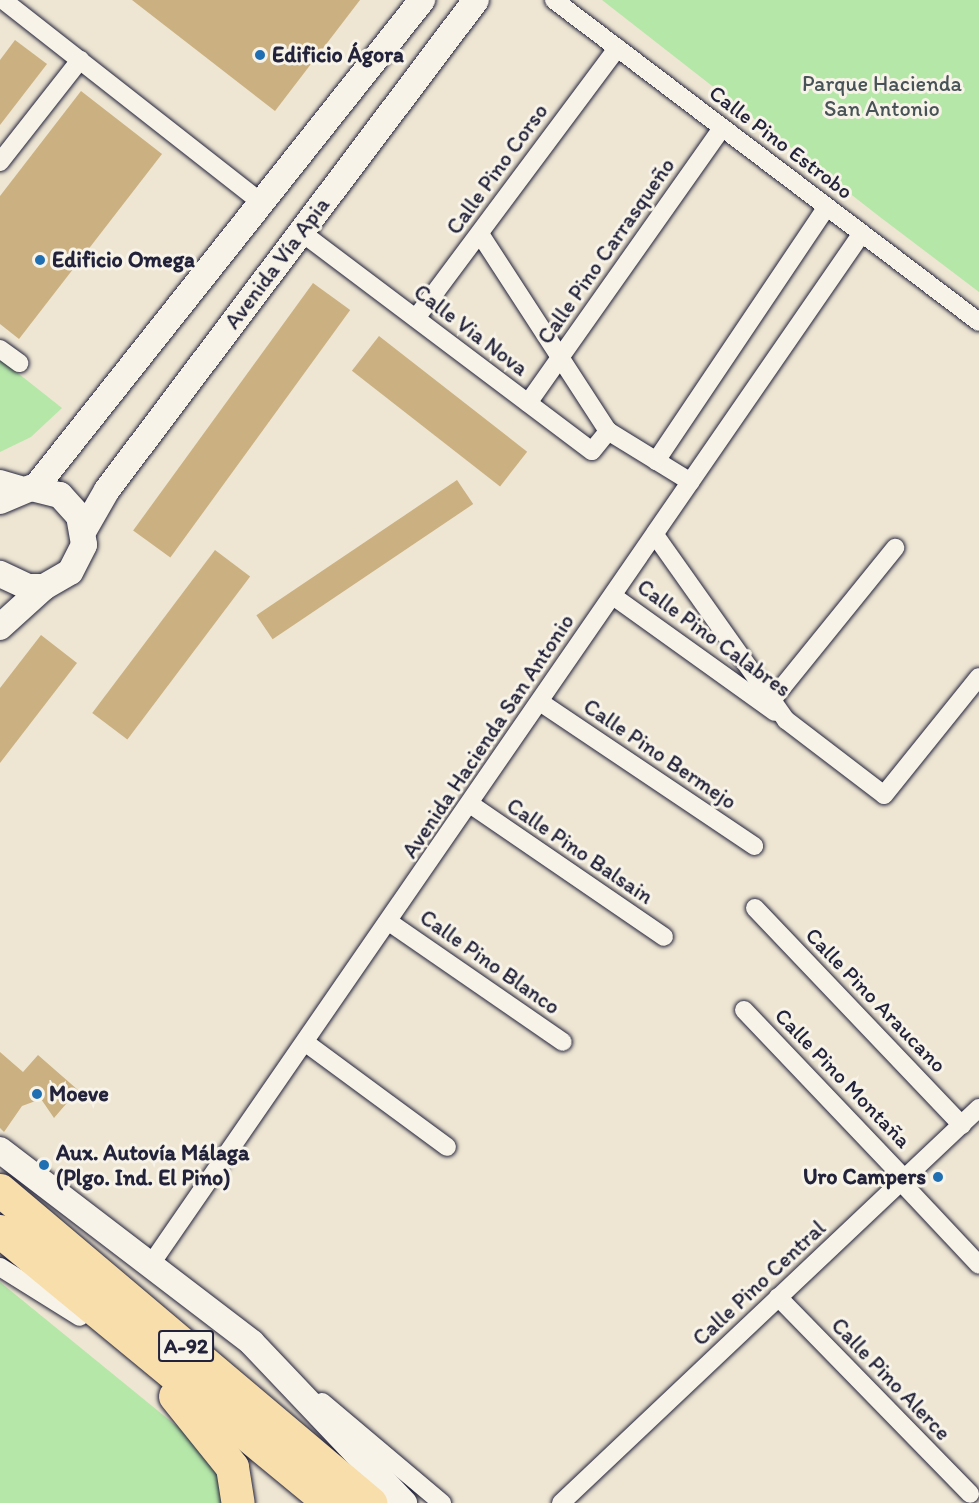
<!DOCTYPE html>
<meta charset="utf-8">
<style>
body{margin:0}
#map{position:relative;width:979px;height:1503px;overflow:hidden;background:#eee6d3;font-family:Itim,sans-serif}
div>[style]{position:absolute}
[style*='--x']{left:calc(var(--x)*1px);top:calc(var(--y)*1px);width:calc(var(--w)*1px);rotate:calc(var(--a)*1deg)}
.green>*{inset:0;background:#b5e7a8}
.building>*{inset:0;background:#cbb081;transform-origin:0 0}
.roads{filter:drop-shadow(0 0 2px #22223b) drop-shadow(0 0 2px #22223b)}
.street>*{height:18px;margin:-9px;padding:0 9px;transform-origin:9px;border-radius:9px;background:#f7f3e8}
.secondary>*{height:26px;margin:-13px;padding:0 13px;transform-origin:13px;border-radius:13px;background:#f7f3e8}
.highway>*{height:33px;margin:-16.5px;padding:0 16.5px;transform-origin:16.5px;border-radius:16.5px;background:#f8deab}
.dots>*{width:16px;height:16px;translate:-50% -50%;box-sizing:border-box;border:3px solid #f7f3e8;border-radius:50%}
span{translate:-50% -50%;white-space:nowrap;text-align:center;line-height:1.15;-webkit-text-stroke:6px #f7f3e8;paint-order:stroke}
.shield-label span{padding:2px 4px;background:#f7f3e8;border:2px solid;border-radius:4px;-webkit-text-stroke-width:0}
.shield-label{font-size:21px;color:#22223b;font-weight:700}
.poi-label{font-size:22px;color:#22223b;font-weight:700}
.left{translate:0 -50%;text-align:left}
.right{translate:-100% -50%;text-align:right}
.park-label{font-size:22px;color:#475356}
.street-label{font-size:22px;color:#22223b}
</style>
<div id="map">
<div class="green">
<div style="clip-path:polygon(602px 0,979px 0,979px 292px,880px 217px)"></div>
<div style="clip-path:polygon(0 359px,62px 408px,31px 437px,0 452px)"></div>
<div style="clip-path:polygon(0 1282px,206px 1450px,221px 1477px,225px 1503px,0 1503px)"></div>
</div>
<div class="building">
<div style="clip-path:polygon(132px 0,360px 0,275px 111px)"></div>
<div style="clip-path:polygon(15px 40px,47px 64px,0 125px,0 60px)"></div>
<div style="clip-path:polygon(81px 91px,162px 154px,19px 339px,0 324px,0 196px)"></div>
<div style="left:313px;top:283px;width:46px;height:306px;rotate:36deg"></div>
<div style="left:379px;top:336px;width:188px;height:44px;rotate:38deg"></div>
<div style="left:457px;top:480px;width:29px;height:242px;rotate:56deg"></div>
<div style="left:215px;top:550px;width:44px;height:204px;rotate:37deg"></div>
<div style="clip-path:polygon(41px 635px,77px 663px,0 763px,0 688px)"></div>
<div style="clip-path:polygon(0 1052px,23px 1072px,38px 1055px,78px 1090px,54px 1118px,41px 1099px,22px 1106px,4px 1132px,0 1128px)"></div>
</div>
<div class="roads">
<div class="street">
<div style="--x:3;--y:0;--w:330;--a:38.1"></div>
<div style="--x:554;--y:0;--w:533;--a:37.15"></div>
<div style="--x:0;--y:162;--w:130;--a:-51.9"></div>
<div style="--x:301;--y:232;--w:364;--a:37"></div>
<div style="--x:592;--y:451;--w:26;--a:-51"></div>
<div style="--x:480;--y:234;--w:235;--a:57"></div>
<div style="--x:608;--y:431;--w:97;--a:31.6"></div>
<div style="--x:416;--y:318;--w:337;--a:-53.3"></div>
<div style="--x:0;--y:349;--w:24;--a:36"></div>
<div style="--x:528;--y:403;--w:337;--a:-54.8"></div>
<div style="--x:656;--y:461;--w:306;--a:-56.1"></div>
<div style="--x:0;--y:479;--w:32;--a:16"></div>
<div style="--x:655;--y:535;--w:227;--a:54.7"></div>
<div style="--x:786;--y:720;--w:123;--a:37.4"></div>
<div style="--x:884;--y:795;--w:151;--a:-51.2"></div>
<div style="--x:613;--y:596;--w:199;--a:35.6"></div>
<div style="--x:772;--y:700;--w:196;--a:-51"></div>
<div style="--x:540;--y:702;--w:258;--a:33.9"></div>
<div style="--x:470;--y:804;--w:235;--a:34.4"></div>
<div style="--x:755;--y:908;--w:300;--a:46.4"></div>
<div style="--x:389;--y:922;--w:211;--a:34.6"></div>
<div style="--x:744;--y:1010;--w:235;--a:46.4"></div>
<div style="--x:306;--y:1043;--w:175;--a:36.4"></div>
<div style="--x:902;--y:1183;--w:112;--a:46.8"></div>
<div style="--x:151;--y:1264;--w:1252;--a:-55.41"></div>
<div style="--x:0;--y:1267;--w:94;--a:32"></div>
<div style="--x:778;--y:1297;--w:275;--a:45.7"></div>
<div style="--x:322;--y:1402;--w:157;--a:40.1"></div>
<div style="--x:561;--y:1503;--w:575;--a:-43.38"></div>
</div>
<div class="secondary">
<div style="--x:35;--y:488;--w:623;--a:-51.58"></div>
<div style="--x:0;--y:501;--w:34;--a:-23"></div>
<div style="--x:31;--y:488;--w:30;--a:14"></div>
<div style="--x:60;--y:495;--w:28;--a:48"></div>
<div style="--x:79;--y:516;--w:29;--a:80"></div>
<div style="--x:84;--y:545;--w:30;--a:117"></div>
<div style="--x:70;--y:572;--w:30;--a:150"></div>
<div style="--x:44;--y:587;--w:16;--a:180"></div>
<div style="--x:28;--y:587;--w:31;--a:-155"></div>
<div style="--x:84;--y:530;--w:46;--a:-60.1"></div>
<div style="--x:107;--y:490;--w:613;--a:-53.02"></div>
<div style="--x:0;--y:627;--w:59;--a:-42.3"></div>
<div style="--x:0;--y:1150;--w:317;--a:37.4"></div>
<div style="--x:252;--y:1343;--w:221;--a:46.5"></div>
</div>
<div class="highway">
<div style="--x:0;--y:1190;--w:485;--a:40.2"></div>
<div style="--x:0;--y:1231;--w:428;--a:39.5"></div>
<div style="--x:175;--y:1396;--w:91;--a:51.2"></div>
<div style="--x:232;--y:1467;--w:36;--a:81"></div>
</div>
</div>
<div class="dots">
<div style="left:260px;top:55px;background:#1f6fb2"></div>
<div style="left:40px;top:260px;background:#1f6fb2"></div>
<div style="left:37px;top:1094px;background:#1f6fb2"></div>
<div style="left:44px;top:1165px;background:#1f6fb2"></div>
<div style="left:938px;top:1177px;background:#1f6fb2"></div>
</div>
<div class="shield-label">
<span style="left:186px;top:1346px">A-92</span>
</div>
<div class="poi-label">
<span class="left" style="left:272px;top:55px">Edificio Ágora</span>
<span class="left" style="left:52px;top:260px">Edificio Omega</span>
<span class="left" style="left:49px;top:1094px">Moeve</span>
<span class="left" style="left:56px;top:1165px">Aux. Autovía Málaga<br>(Plgo. Ind. El Pino)</span>
<span class="right" style="left:926px;top:1177px">Uro Campers</span>
</div>
<div class="park-label">
<span style="left:882px;top:96px">Parque Hacienda<br>San Antonio</span>
</div>
<div class="street-label">
<span style="left:781px;top:142px;rotate:37deg">Calle Pino Estrobo</span>
<span style="left:497px;top:169px;rotate:-54deg">Calle Pino Corso</span>
<span style="left:606px;top:251px;rotate:-55deg">Calle Pino Carrasqueño</span>
<span style="left:277px;top:263px;rotate:-53deg">Avenida Vía Apia</span>
<span style="left:471px;top:330px;rotate:37deg">Calle Via Nova</span>
<span style="left:714px;top:638px;rotate:36deg">Calle Pino Calabres</span>
<span style="left:488px;top:736px;rotate:-56deg">Avenida Hacienda San Antonio</span>
<span style="left:660px;top:754px;rotate:34deg">Calle Pino Bermejo</span>
<span style="left:580px;top:851px;rotate:34deg">Calle Pino Balsain</span>
<span style="left:490px;top:962px;rotate:35deg">Calle Pino Blanco</span>
<span style="left:876px;top:1000px;rotate:46deg">Calle Pino Araucano</span>
<span style="left:843px;top:1078px;rotate:46deg">Calle Pino Montaña</span>
<span style="left:759px;top:1283px;rotate:-43deg">Calle Pino Central</span>
<span style="left:891px;top:1379px;rotate:46deg">Calle Pino Alerce</span>
</div>
</div>
